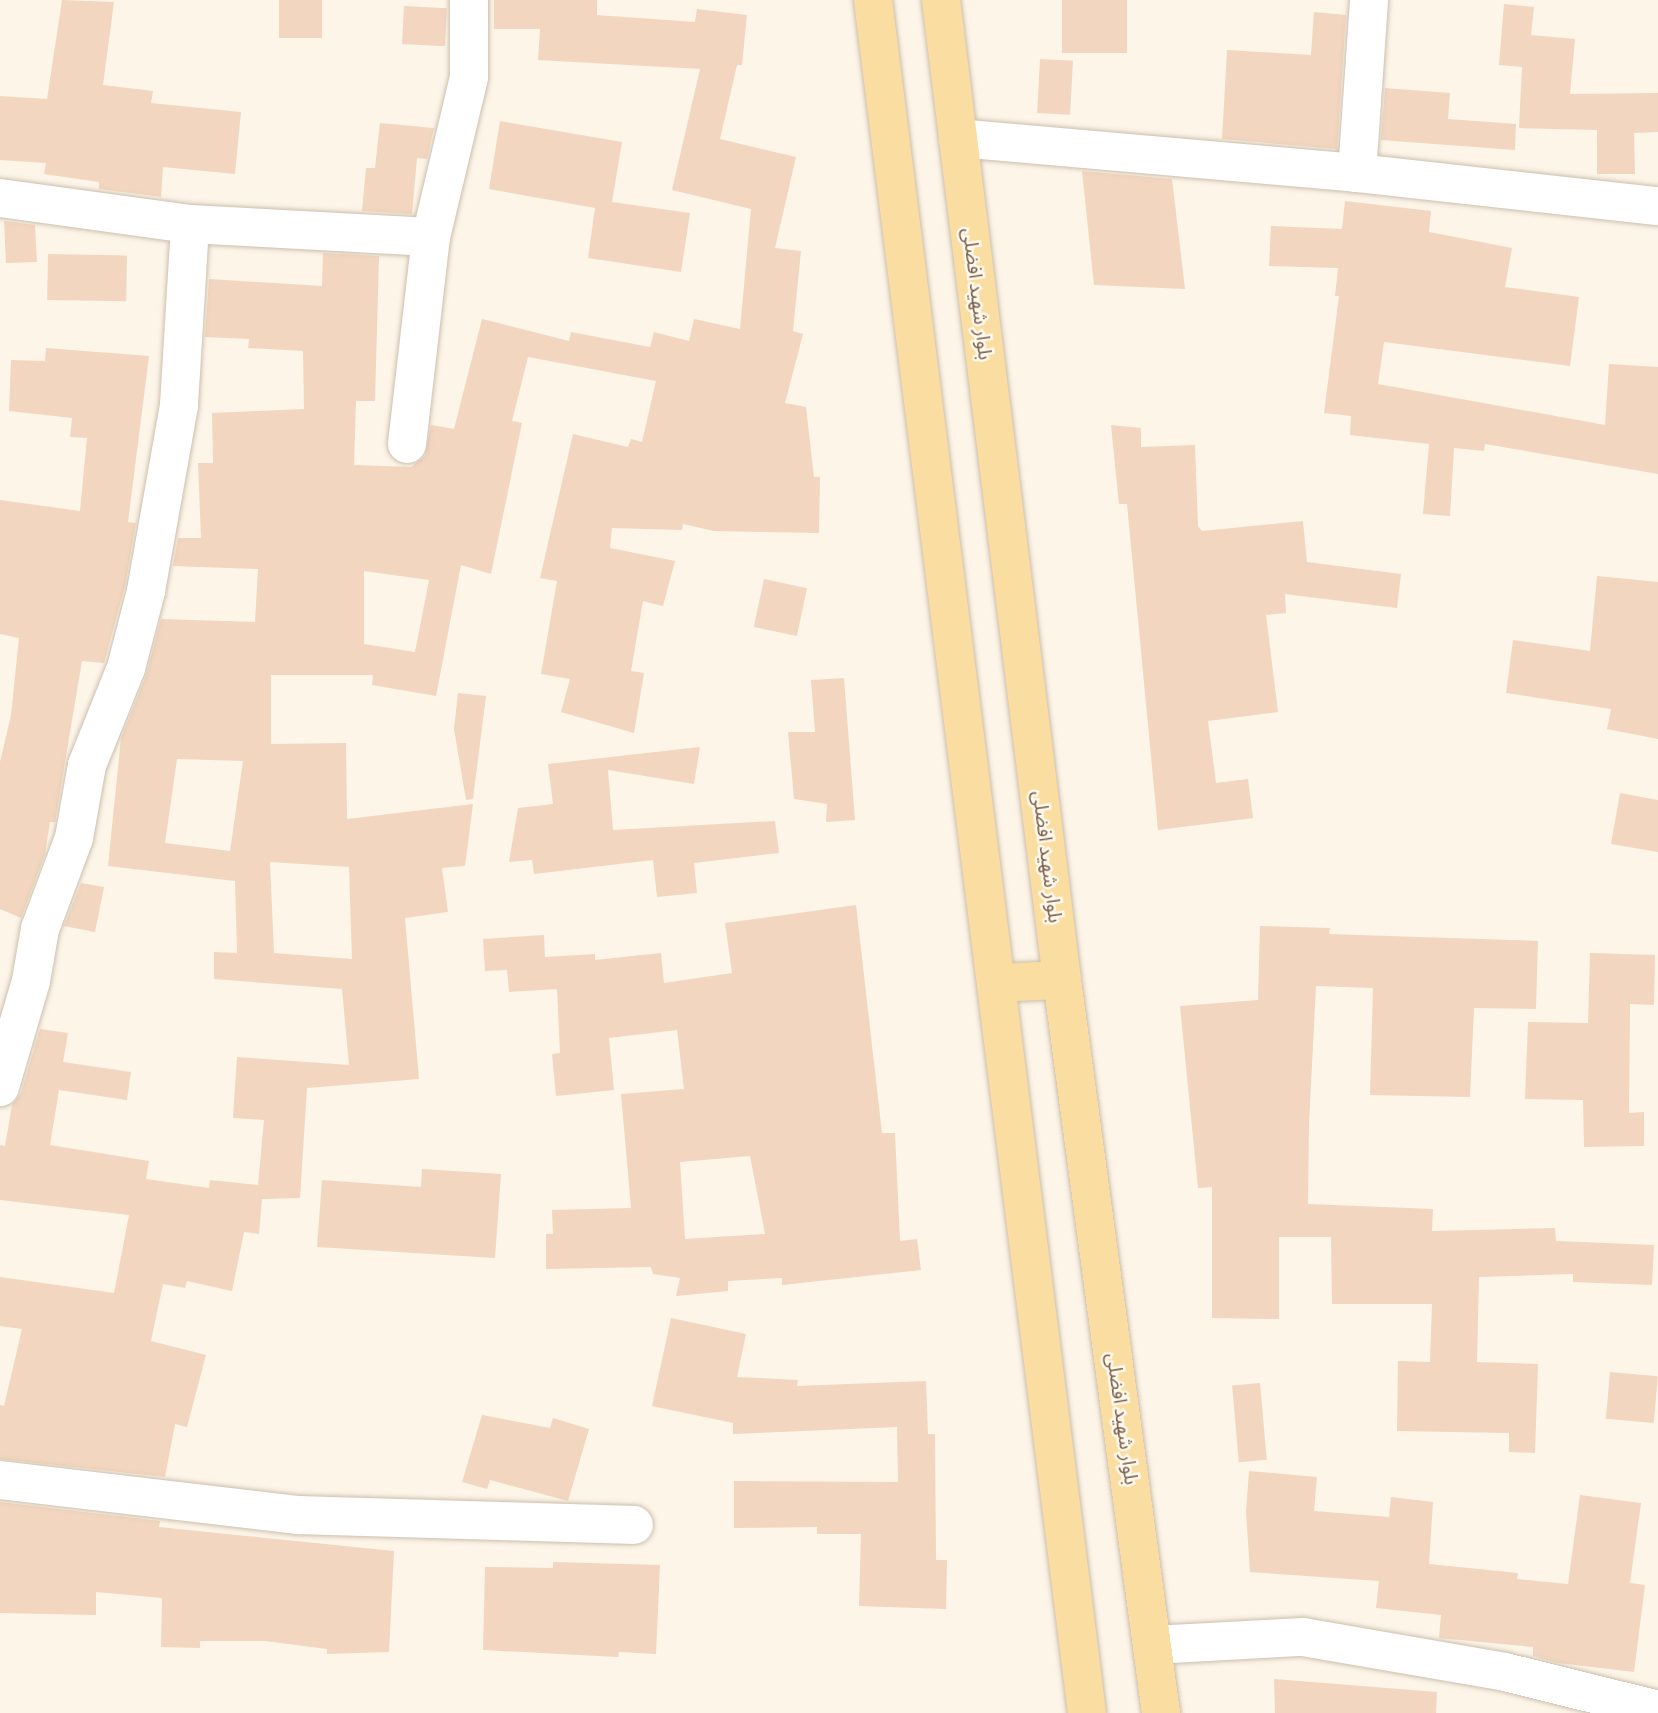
<!DOCTYPE html>
<meta charset="utf-8">
<style>
body{margin:0}
#map{position:relative;width:1658px;height:1713px;overflow:hidden;background:#fcf5e8;font-family:"Public Sans","Noto Sans Arabic",sans-serif}
div>[style]{position:absolute}
[style*='--x']{left:calc(var(--x)*1px);top:calc(var(--y)*1px);width:calc(var(--w)*1px);rotate:calc(var(--a)*1deg)}
.building>*{inset:0;background:#f2d6bf;transform-origin:0 0}
.roads{filter:drop-shadow(0 0 2px #cebead) drop-shadow(0 0 2px #cebead)}
.street>*{height:38px;margin:-19px;padding:0 19px;transform-origin:19px;border-radius:19px;background:#fff}
.primary>*{height:38px;margin:-19px;padding:0 19px;transform-origin:19px;border-radius:19px;background:#fadda1}
span{translate:-50% -50%;white-space:nowrap;text-align:center;line-height:1.15;-webkit-text-stroke:5px #fff9ee;paint-order:stroke}
.street-label{font-size:19px;color:#775d4b}
</style>
<div id="map">
<div class="building">
<div style="clip-path:polygon(62px 0,114px 2px,103px 85px,153px 91px,151px 103px,241px 112px,235px 174px,163px 167px,161px 197px,99px 189px,99px 182px,44px 174px,46px 163px,0 160px,0 96px,47px 99px)"></div>
<div style="left:279px;top:0;width:43px;height:38px"></div>
<div style="clip-path:polygon(evenodd,494px 0,597px 0,597px 15px,695px 22px,697px 9px,747px 15px,742px 65px,737px 65px,720px 139px,796px 157px,775px 248px,801px 251px,793px 331px,803px 334px,785px 403px,806px 407px,814px 477px,820px 477px,819px 533px,714px 531px,683px 524px,682px 530px,612px 528px,610px 548px,675px 561px,663px 606px,643px 601px,631px 671px,644px 673px,634px 733px,561px 712px,570px 679px,541px 674px,557px 581px,540px 578px,573px 434px,628px 447px,631px 439px,642px 442px,656px 381px,528px 357px,512px 421px,522px 423px,491px 574px,461px 565px,436px 696px,372px 685px,373px 675px,271px 675px,271px 744px,346px 743px,347px 819px,473px 804px,465px 866px,442px 868px,448px 912px,405px 918px,419px 1079px,307px 1088px,300px 1198px,262px 1199px,259px 1234px,244px 1232px,232px 1291px,187px 1281px,185px 1288px,163px 1284px,151px 1341px,206px 1355px,187px 1427px,175px 1424px,165px 1477px,0 1459px,0 1405px,4px 1406px,22px 1329px,0 1326px,0 1277px,114px 1293px,129px 1215px,0 1200px,0 1145px,5px 1146px,12px 1105px,21px 1093px,40px 1029px,68px 1033px,63px 1062px,131px 1072px,127px 1100px,59px 1090px,50px 1145px,149px 1161px,146px 1179px,209px 1188px,210px 1180px,258px 1185px,264px 1120px,233px 1118px,237px 1057px,349px 1065px,342px 989px,214px 979px,214px 952px,237px 953px,235px 881px,108px 866px,121px 738px,146px 676px,161px 619px,255px 622px,258px 569px,173px 566px,178px 538px,201px 538px,198px 463px,213px 463px,212px 413px,304px 409px,303px 351px,248px 348px,249px 339px,205px 337px,209px 279px,322px 286px,323px 253px,379px 256px,375px 401px,356px 401px,354px 465px,411px 467px,425px 456px,431px 425px,454px 429px,482px 319px,569px 341px,571px 332px,650px 347px,654px 332px,689px 341px,694px 319px,740px 329px,751px 209px,672px 190px,700px 69px,538px 60px,540px 29px,494px 29px,494px 0,364px 571px,429px 580px,415px 652px,364px 644px,364px 571px,494px 0,177px 759px,243px 761px,230px 851px,165px 843px,177px 759px,494px 0,270px 862px,349px 867px,352px 959px,274px 953px,270px 862px)"></div>
<div style="left:1062px;top:0;width:65px;height:53px"></div>
<div style="clip-path:polygon(1504px 4px,1534px 7px,1531px 35px,1575px 39px,1570px 94px,1658px 93px,1658px 132px,1634px 133px,1635px 174px,1597px 174px,1597px 130px,1519px 128px,1522px 67px,1499px 65px)"></div>
<div style="left:404px;top:6px;width:43px;height:38px;rotate:3deg"></div>
<div style="clip-path:polygon(1314px 12px,1346px 15px,1337px 149px,1222px 139px,1227px 50px,1311px 55px)"></div>
<div style="left:1040px;top:59px;width:33px;height:54px;rotate:3deg"></div>
<div style="clip-path:polygon(1385px 88px,1450px 93px,1448px 119px,1516px 124px,1515px 150px,1381px 140px)"></div>
<div style="clip-path:polygon(500px 121px,622px 142px,612px 202px,690px 213px,681px 272px,588px 258px,595px 208px,489px 189px)"></div>
<div style="clip-path:polygon(380px 123px,434px 128px,427px 159px,417px 158px,412px 214px,362px 211px,366px 168px,375px 168px)"></div>
<div style="clip-path:polygon(1082px 171px,1172px 179px,1185px 289px,1094px 285px)"></div>
<div style="clip-path:polygon(1345px 201px,1431px 211px,1429px 232px,1512px 248px,1505px 287px,1579px 297px,1570px 366px,1384px 342px,1378px 384px,1605px 425px,1609px 364px,1658px 367px,1658px 474px,1485px 444px,1484px 451px,1454px 448px,1450px 516px,1423px 514px,1429px 444px,1350px 435px,1351px 416px,1324px 413px,1339px 296px,1335px 296px,1338px 268px,1269px 266px,1271px 226px,1342px 229px)"></div>
<div style="clip-path:polygon(4px 221px,35px 225px,37px 262px,6px 263px)"></div>
<div style="left:48px;top:254px;width:79px;height:46px;rotate:1deg"></div>
<div style="clip-path:polygon(46px 348px,149px 356px,128px 522px,136px 523px,125px 586px,104px 663px,82px 661px,55px 822px,50px 822px,45px 854px,21px 918px,0 909px,0 762px,11px 715px,19px 638px,0 634px,0 500px,80px 511px,87px 438px,70px 437px,72px 418px,9px 411px,11px 360px,45px 361px)"></div>
<div style="clip-path:polygon(1111px 425px,1141px 428px,1141px 447px,1195px 445px,1198px 526px,1202px 531px,1303px 521px,1307px 562px,1401px 574px,1397px 608px,1285px 594px,1286px 613px,1266px 615px,1278px 712px,1208px 721px,1216px 783px,1248px 779px,1253px 818px,1158px 830px,1127px 504px,1119px 504px)"></div>
<div style="clip-path:polygon(1597px 576px,1658px 582px,1658px 739px,1607px 729px,1611px 709px,1506px 693px,1513px 640px,1590px 651px)"></div>
<div style="left:764px;top:579px;width:44px;height:49px;rotate:12deg"></div>
<div style="clip-path:polygon(844px 678px,855px 820px,826px 822px,827px 804px,794px 799px,788px 732px,815px 732px,811px 680px)"></div>
<div style="clip-path:polygon(458px 693px,486px 696px,473px 799px,466px 800px,454px 729px)"></div>
<div style="clip-path:polygon(700px 747px,694px 784px,608px 770px,613px 830px,775px 821px,779px 853px,694px 863px,697px 893px,657px 897px,653px 860px,534px 874px,532px 860px,509px 862px,518px 808px,553px 804px,548px 764px)"></div>
<div style="clip-path:polygon(1620px 793px,1658px 800px,1658px 852px,1611px 844px)"></div>
<div style="clip-path:polygon(81px 883px,104px 887px,95px 932px,64px 926px)"></div>
<div style="clip-path:polygon(evenodd,856px 905px,882px 1133px,895px 1133px,900px 1241px,917px 1239px,921px 1270px,782px 1285px,782px 1278px,728px 1281px,728px 1291px,676px 1296px,680px 1278px,653px 1274px,651px 1267px,546px 1269px,546px 1234px,553px 1234px,552px 1210px,631px 1208px,621px 1094px,684px 1089px,677px 1030px,609px 1038px,614px 1090px,556px 1096px,552px 1054px,560px 1053px,557px 989px,509px 992px,507px 970px,485px 971px,483px 939px,544px 935px,545px 957px,595px 954px,595px 960px,661px 953px,664px 983px,732px 973px,725px 923px,856px 905px,750px 1156px,765px 1234px,685px 1239px,680px 1162px,750px 1156px)"></div>
<div style="clip-path:polygon(1260px 926px,1330px 928px,1329px 934px,1538px 941px,1536px 1009px,1474px 1008px,1470px 1097px,1370px 1095px,1373px 988px,1316px 986px,1309px 1124px,1308px 1204px,1433px 1209px,1432px 1231px,1555px 1228px,1556px 1241px,1654px 1245px,1652px 1285px,1573px 1282px,1573px 1274px,1479px 1277px,1477px 1362px,1538px 1364px,1535px 1453px,1509px 1452px,1509px 1433px,1397px 1431px,1398px 1361px,1430px 1362px,1432px 1304px,1332px 1304px,1331px 1237px,1279px 1237px,1279px 1319px,1212px 1318px,1212px 1187px,1198px 1188px,1180px 1006px,1258px 1000px)"></div>
<div style="clip-path:polygon(1590px 953px,1655px 955px,1654px 1005px,1630px 1004px,1629px 1113px,1644px 1112px,1644px 1146px,1584px 1147px,1583px 1100px,1525px 1099px,1528px 1022px,1588px 1023px)"></div>
<div style="clip-path:polygon(422px 1169px,501px 1174px,495px 1258px,317px 1247px,322px 1180px,421px 1187px)"></div>
<div style="clip-path:polygon(671px 1318px,746px 1334px,737px 1377px,798px 1380px,797px 1386px,926px 1381px,928px 1434px,935px 1434px,936px 1560px,947px 1560px,946px 1609px,859px 1606px,861px 1534px,817px 1534px,817px 1527px,734px 1528px,734px 1481px,898px 1482px,897px 1427px,733px 1434px,733px 1423px,652px 1406px)"></div>
<div style="left:1610px;top:1372px;width:48px;height:47px;rotate:5deg"></div>
<div style="left:1260px;top:1383px;width:77px;height:28px;rotate:85deg"></div>
<div style="clip-path:polygon(482px 1415px,550px 1428px,553px 1418px,589px 1429px,568px 1501px,490px 1480px,487px 1489px,462px 1482px)"></div>
<div style="clip-path:polygon(1249px 1471px,1317px 1477px,1314px 1511px,1389px 1517px,1391px 1497px,1433px 1502px,1429px 1564px,1518px 1573px,1517px 1579px,1568px 1584px,1580px 1495px,1641px 1503px,1630px 1583px,1645px 1585px,1634px 1672px,1558px 1663px,1533px 1656px,1533px 1647px,1439px 1638px,1441px 1615px,1376px 1608px,1379px 1581px,1250px 1572px,1246px 1512px)"></div>
<div style="clip-path:polygon(0 1502px,160px 1521px,159px 1527px,394px 1551px,389px 1652px,327px 1654px,327px 1649px,265px 1641px,200px 1641px,200px 1648px,161px 1647px,162px 1598px,96px 1592px,96px 1615px,0 1613px)"></div>
<div style="clip-path:polygon(553px 1562px,660px 1565px,656px 1654px,619px 1652px,618px 1657px,483px 1650px,485px 1567px,553px 1568px)"></div>
<div style="clip-path:polygon(1274px 1679px,1437px 1692px,1436px 1713px,1275px 1713px)"></div>
</div>
<div class="roads">
<div class="street">
<div style="--x:958;--y:138;--w:401;--a:5"></div>
<div style="--x:1357;--y:173;--w:303;--a:6.3"></div>
<div style="--x:1357;--y:173;--w:173;--a:-86"></div>
<div style="--x:0;--y:198;--w:192;--a:7.8"></div>
<div style="--x:190;--y:224;--w:241;--a:3.1"></div>
<div style="--x:407;--y:444;--w:208;--a:-83.4"></div>
<div style="--x:431;--y:237;--w:164;--a:-76.6"></div>
<div style="--x:469;--y:77;--w:77;--a:-90"></div>
<div style="--x:0;--y:1087;--w:110;--a:-73.7"></div>
<div style="--x:31;--y:981;--w:53;--a:-80.2"></div>
<div style="--x:40;--y:929;--w:97;--a:-69.5"></div>
<div style="--x:74;--y:838;--w:74;--a:-79.9"></div>
<div style="--x:87;--y:765;--w:105;--a:-68.1"></div>
<div style="--x:126;--y:668;--w:80;--a:-75.4"></div>
<div style="--x:146;--y:591;--w:189;--a:-79.9"></div>
<div style="--x:179;--y:405;--w:181;--a:-86.5"></div>
<div style="--x:0;--y:1480;--w:301;--a:6.7"></div>
<div style="--x:299;--y:1515;--w:335;--a:1.7"></div>
<div style="--x:1153;--y:1645;--w:150;--a:-3.1"></div>
<div style="--x:1303;--y:1637;--w:205;--a:9.8"></div>
<div style="--x:1505;--y:1672;--w:158;--a:13.9"></div>
</div>
<div class="primary">
<div style="--x:873;--y:0;--w:1726;--a:82.88"></div>
<div style="--x:941;--y:0;--w:987;--a:82.96"></div>
<div style="--x:1062;--y:980;--w:740;--a:82.31"></div>
<div style="--x:996;--y:983;--w:66;--a:-2.6"></div>
</div>
</div>
<div class="street-label">
<span style="left:977px;top:294px;rotate:83deg">بلوار شهید افضلی</span>
<span style="left:1047px;top:857px;rotate:83deg">بلوار شهید افضلی</span>
<span style="left:1122px;top:1419px;rotate:82deg">بلوار شهید افضلی</span>
</div>
</div>
